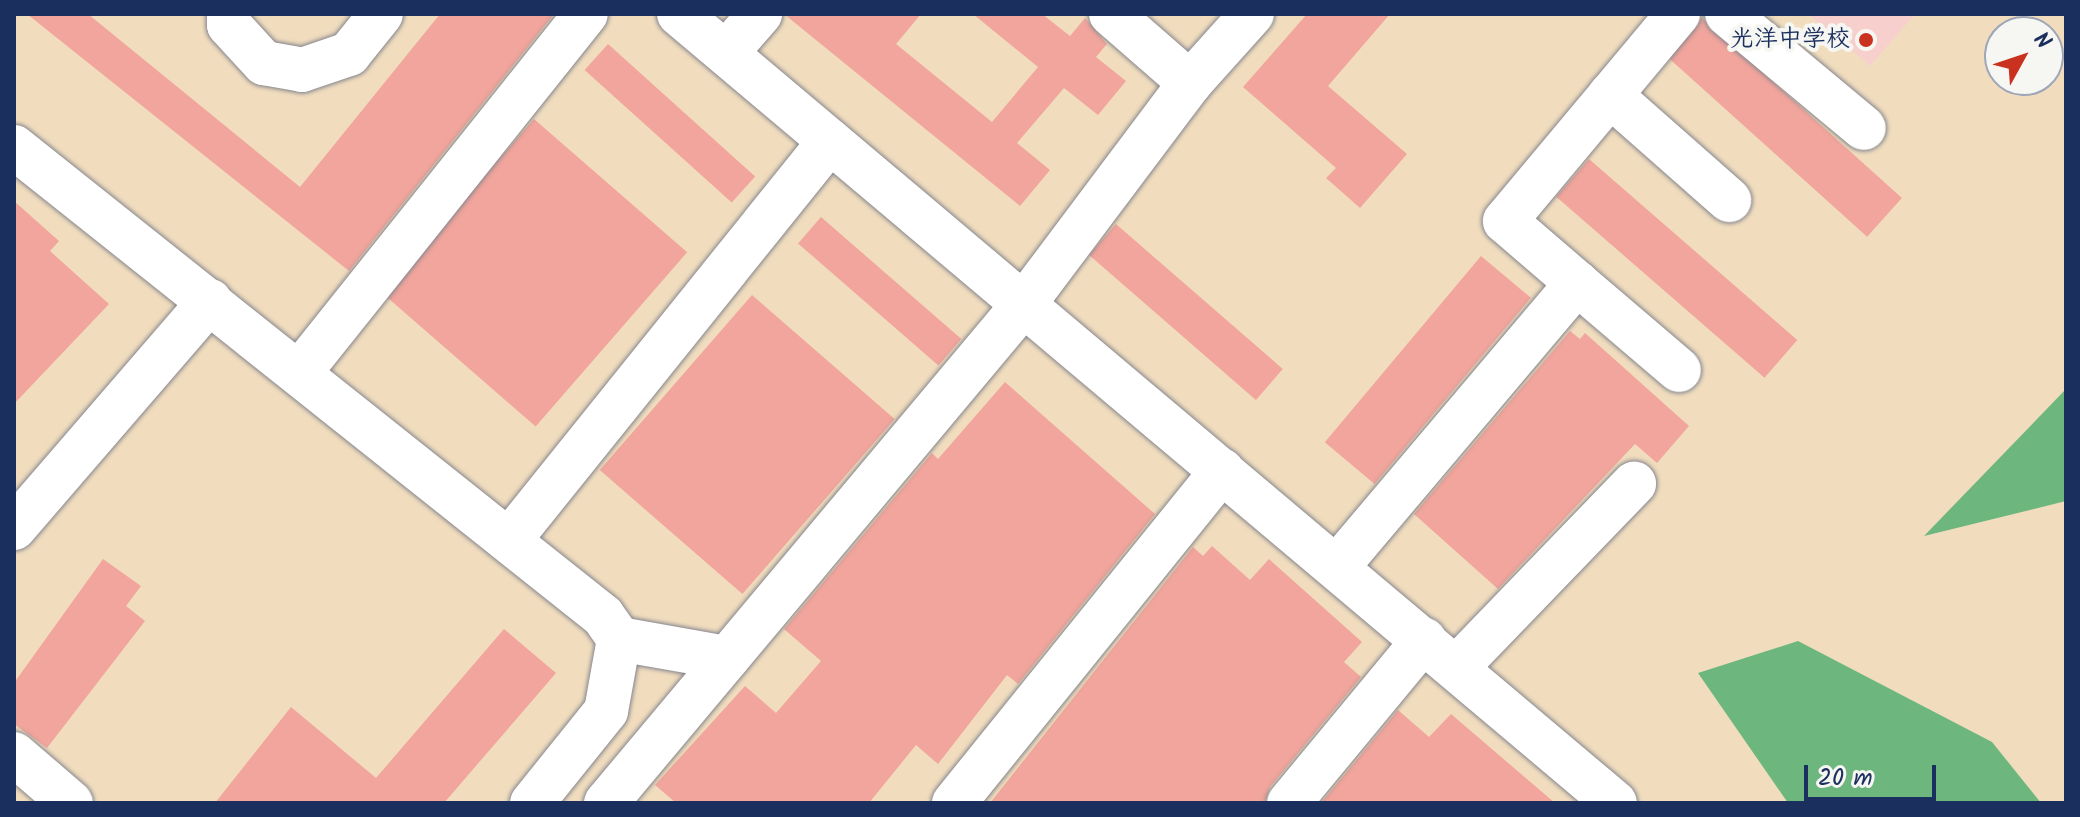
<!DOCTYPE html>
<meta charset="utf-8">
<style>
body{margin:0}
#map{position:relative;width:2080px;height:817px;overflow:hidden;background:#f1ddbe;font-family:Kalam,"Klee One",sans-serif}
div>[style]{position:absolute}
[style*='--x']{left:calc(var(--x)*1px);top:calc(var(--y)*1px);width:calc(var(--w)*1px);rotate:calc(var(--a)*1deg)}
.built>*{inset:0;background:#f7d0cd}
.forest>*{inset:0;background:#6db67e}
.building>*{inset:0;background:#f1a59c;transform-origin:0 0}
.roads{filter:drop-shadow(0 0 2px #86868e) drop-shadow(0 0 2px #86868e)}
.minor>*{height:44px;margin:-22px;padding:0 22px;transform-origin:22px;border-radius:22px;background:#fff}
.dots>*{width:22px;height:22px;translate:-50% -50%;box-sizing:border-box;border:4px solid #f6f6f2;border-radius:50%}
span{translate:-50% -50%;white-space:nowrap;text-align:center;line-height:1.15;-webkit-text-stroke:8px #f6f6f2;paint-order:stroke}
.poi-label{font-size:24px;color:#1b2f5e;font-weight:700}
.right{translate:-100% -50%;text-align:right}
.frame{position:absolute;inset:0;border:16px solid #1b2f5e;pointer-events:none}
.north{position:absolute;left:1984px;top:16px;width:80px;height:80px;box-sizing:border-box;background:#f6f6f2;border:2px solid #9ea6b7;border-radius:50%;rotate:50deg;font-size:22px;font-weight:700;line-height:32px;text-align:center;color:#1b2f5e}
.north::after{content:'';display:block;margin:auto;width:28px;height:36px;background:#c8321e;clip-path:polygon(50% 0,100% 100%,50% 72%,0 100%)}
.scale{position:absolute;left:1804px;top:765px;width:132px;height:36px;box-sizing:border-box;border:4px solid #1b2f5e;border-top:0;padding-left:10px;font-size:24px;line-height:28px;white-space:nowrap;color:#1b2f5e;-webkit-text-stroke:6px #f6f6f2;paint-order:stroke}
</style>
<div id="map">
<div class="built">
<div style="clip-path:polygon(1808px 14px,1915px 14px,1870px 66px)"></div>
</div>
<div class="forest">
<div style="clip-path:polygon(2066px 389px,2066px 501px,1924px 536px)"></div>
<div style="clip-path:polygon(1798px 641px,1992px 742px,2041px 803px,1788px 803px,1698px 673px)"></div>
</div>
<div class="building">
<div style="clip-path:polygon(27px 14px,88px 14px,300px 187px,440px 14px,554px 14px,349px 271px)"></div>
<div style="clip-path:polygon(784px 14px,921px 14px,896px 44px,992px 122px,1038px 67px,973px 14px,1042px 14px,1070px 36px,1085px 18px,1107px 44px,1096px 57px,1126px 81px,1098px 115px,1064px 88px,1017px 143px,1050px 170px,1020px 206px)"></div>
<div style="clip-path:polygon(1307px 14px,1390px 14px,1328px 86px,1407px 154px,1360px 208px,1326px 178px,1336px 168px,1243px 87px)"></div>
<div style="left:1702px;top:18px;width:269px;height:52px;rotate:42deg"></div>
<div style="left:608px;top:44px;width:198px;height:35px;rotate:42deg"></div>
<div style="left:534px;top:119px;width:203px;height:231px;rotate:41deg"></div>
<div style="left:1589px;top:159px;width:276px;height:50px;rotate:41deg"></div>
<div style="clip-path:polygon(14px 201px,59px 241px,50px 251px,109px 304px,14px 404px)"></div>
<div style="left:821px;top:217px;width:186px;height:35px;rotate:41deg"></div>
<div style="left:1116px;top:224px;width:221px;height:41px;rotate:41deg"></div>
<div style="left:1481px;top:256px;width:65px;height:243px;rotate:40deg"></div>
<div style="left:752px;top:295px;width:189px;height:232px;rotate:41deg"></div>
<div style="clip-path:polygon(1570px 331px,1580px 339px,1585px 333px,1689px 426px,1657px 463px,1635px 444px,1498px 589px,1414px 514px)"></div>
<div style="clip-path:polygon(1005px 382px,1155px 514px,1018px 684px,1007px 675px,938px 764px,916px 745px,869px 803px,676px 803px,655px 785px,745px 686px,776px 713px,821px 661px,784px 629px,932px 453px,938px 459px)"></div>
<div style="clip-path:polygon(1212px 546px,1250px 580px,1269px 559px,1362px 642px,1344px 662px,1361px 677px,1270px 787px,1265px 803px,990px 803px,1193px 547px,1203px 556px)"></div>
<div style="clip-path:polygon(103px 559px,141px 586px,126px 606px,145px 621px,47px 748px,14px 724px,14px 683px)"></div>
<div style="clip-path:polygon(504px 629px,556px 673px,444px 803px,215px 803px,291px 707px,376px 778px)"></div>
<div style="clip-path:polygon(1398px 710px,1429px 737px,1451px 714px,1555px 803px,1321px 803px)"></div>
</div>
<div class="roads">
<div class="minor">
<div style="--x:229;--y:14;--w:11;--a:90"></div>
<div style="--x:229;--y:25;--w:52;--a:47.4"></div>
<div style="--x:264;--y:63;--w:39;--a:10"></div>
<div style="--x:302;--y:70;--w:50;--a:-18.8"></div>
<div style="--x:349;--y:54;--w:51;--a:-51.3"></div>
<div style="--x:679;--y:14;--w:1224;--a:40.13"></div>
<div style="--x:1111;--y:14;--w:105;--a:41.1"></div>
<div style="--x:1727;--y:14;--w:178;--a:39.8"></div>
<div style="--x:726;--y:53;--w:52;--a:-48.9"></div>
<div style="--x:1610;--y:95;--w:159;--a:41.4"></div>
<div style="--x:14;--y:147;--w:753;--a:38.53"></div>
<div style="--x:603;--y:616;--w:28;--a:55"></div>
<div style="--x:619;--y:639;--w:73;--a:100.2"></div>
<div style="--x:606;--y:711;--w:118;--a:128.8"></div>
<div style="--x:1577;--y:283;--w:134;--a:40.5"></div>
<div style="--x:300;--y:372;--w:458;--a:-51.4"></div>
<div style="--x:14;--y:528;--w:300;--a:-49.2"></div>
<div style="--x:511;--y:538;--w:509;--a:-51.22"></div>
<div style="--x:1337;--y:567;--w:372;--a:-49.8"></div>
<div style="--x:1577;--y:283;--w:95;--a:-139.3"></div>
<div style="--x:1505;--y:221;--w:270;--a:-50.1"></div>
<div style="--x:619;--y:639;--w:110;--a:10"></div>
<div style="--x:1457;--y:667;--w:255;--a:-46"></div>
<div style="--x:14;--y:754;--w:75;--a:40.7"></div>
<div style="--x:606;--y:803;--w:651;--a:-50.05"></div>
<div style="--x:1024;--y:304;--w:276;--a:-53.1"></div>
<div style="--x:1190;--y:83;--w:93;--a:-48.1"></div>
<div style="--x:954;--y:803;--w:427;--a:-51.1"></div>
<div style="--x:1289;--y:803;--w:212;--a:-50.4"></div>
</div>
</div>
<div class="dots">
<div style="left:1866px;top:40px;background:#c8321e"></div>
</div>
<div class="poi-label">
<span class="right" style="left:1850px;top:40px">光洋中学校</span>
</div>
<div class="frame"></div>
<div class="north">N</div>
<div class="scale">20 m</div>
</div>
